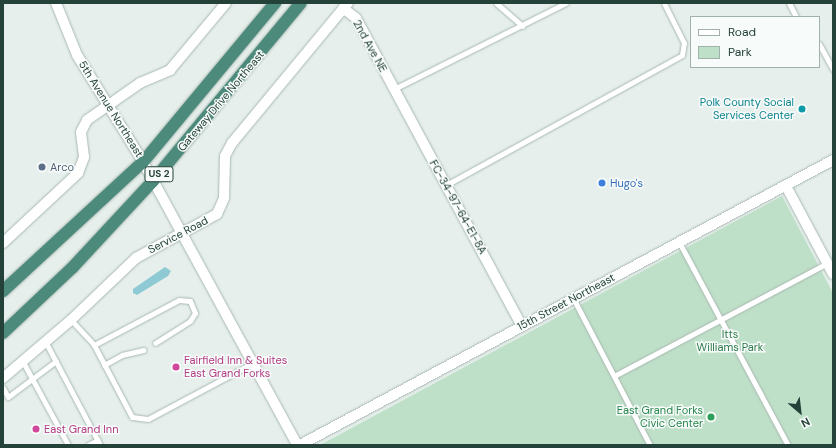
<!DOCTYPE html>
<style>
body{margin:0}
#map{position:relative;width:836px;height:448px;overflow:hidden;background:#e6efeb;font-family:"DM Sans",sans-serif}
div>[style]{position:absolute}
[style*='--x']{left:calc(var(--x)*1px);top:calc(var(--y)*1px);width:calc(var(--w)*1px);rotate:calc(var(--a)*1deg)}
.green>*{inset:0;background:#bfe0c8}
.water>*{inset:0;background:#8ec9d4}
.roads{filter:drop-shadow(0 0 1px #a8b8b2) drop-shadow(0 0 1px #a8b8b2)}
.service>*{height:5px;margin:-2.5px;padding:0 2.5px;transform-origin:2.5px;border-radius:2.5px;background:#fff}
.minor>*{height:10px;margin:-5px;padding:0 5px;transform-origin:5px;border-radius:5px;background:#fff}
.trunk>*{height:12px;margin:-6px;padding:0 6px;transform-origin:6px;border-radius:6px;background:#4c8a7c}
.dots>*{width:11px;height:11px;translate:-50% -50%;box-sizing:border-box;border:2px solid #f7fbf9;border-radius:50%}
span{translate:-50% -50%;white-space:nowrap;text-align:center;line-height:1.15;-webkit-text-stroke:3px #f7fbf9;paint-order:stroke}
.shield-label span{padding:1px 3px;background:#f7fbf9;border:1px solid;border-radius:3px;-webkit-text-stroke-width:0}
.shield-label{font-size:10px;color:#24423a;font-weight:700}
.street-label{font-size:11px;color:#24423a}
.culture-label{font-size:11px;color:#0d838f}
.right{translate:-100% -50%;text-align:right}
.service-label{font-size:11px;color:#4e5e75}
.left{translate:0 -50%;text-align:left}
.shop-label{font-size:11px;color:#366cbe}
.park-label{font-size:11px;color:#2d7a4b}
.hotel-label{font-size:11px;color:#b23c85}
.leisure-label{font-size:11px;color:#27864d}
.frame{position:absolute;inset:0;border:4px solid #24423a;pointer-events:none}
.legend{position:absolute;left:690px;top:16px;width:130px;height:52px;box-sizing:border-box;background:#f7fbf9;border:1px solid #a3b1ad;margin:0;padding:5px 7px;list-style:none;font-size:12px;color:#24423a}
.legend li{display:flex;align-items:center;gap:8px;height:20px}
.legend b{width:20px;border:1px solid #a3b1ad}
.north{position:absolute;left:780px;top:392px;width:40px;height:40px;-webkit-text-stroke:3px #f7fbf9;paint-order:stroke;rotate:152deg;font-size:11px;font-weight:700;line-height:16px;text-align:center;color:#24423a}
.north::after{content:'';display:block;margin:auto;width:14px;height:18px;background:#24423a;clip-path:polygon(50% 0,100% 100%,50% 72%,0 100%)}
</style>
<div id="map">
<div class="green">
<div style="clip-path:polygon(782px 196px,833px 293px,833px 445px,320px 445px)"></div>
</div>
<div class="water">
<div style="clip-path:polygon(165px 267px,171px 271px,168px 276px,137px 295px,133px 293px,133px 289px)"></div>
</div>
<div class="roads">
<div class="service">
<div style="--x:496;--y:3;--w:35;--a:41"></div>
<div style="--x:789;--y:3;--w:16;--a:63"></div>
<div style="--x:819;--y:44;--w:29;--a:61"></div>
<div style="--x:394;--y:89;--w:192;--a:-26.6"></div>
<div style="--x:446;--y:185;--w:269;--a:-28.8"></div>
<div style="--x:682;--y:55;--w:12;--a:-81"></div>
<div style="--x:684;--y:43;--w:45;--a:-116.6"></div>
<div style="--x:679;--y:242;--w:230;--a:61.8"></div>
<div style="--x:573;--y:298;--w:166;--a:62.4"></div>
<div style="--x:71;--y:320;--w:34;--a:47"></div>
<div style="--x:94;--y:345;--w:81;--a:62.2"></div>
<div style="--x:132;--y:417;--w:16;--a:7"></div>
<div style="--x:148;--y:419;--w:119;--a:-28.1"></div>
<div style="--x:46;--y:343;--w:115;--a:62.1"></div>
<div style="--x:94;--y:345;--w:96;--a:-27.9"></div>
<div style="--x:179;--y:300;--w:11;--a:5"></div>
<div style="--x:190;--y:301;--w:13;--a:67"></div>
<div style="--x:195;--y:313;--w:9;--a:122"></div>
<div style="--x:190;--y:321;--w:41;--a:147.8"></div>
<div style="--x:23;--y:362;--w:94;--a:61.5"></div>
<div style="--x:104;--y:365;--w:21;--a:-29"></div>
<div style="--x:122;--y:355;--w:22;--a:-13"></div>
<div style="--x:614;--y:376;--w:241;--a:-27.9"></div>
<div style="--x:3;--y:388;--w:10;--a:61"></div>
<div style="--x:8;--y:397;--w:60;--a:-36.9"></div>
<div style="--x:88;--y:445;--w:11;--a:-27"></div>
</div>
<div class="minor">
<div style="--x:56;--y:3;--w:56;--a:68"></div>
<div style="--x:77;--y:55;--w:126;--a:58.3"></div>
<div style="--x:143;--y:162;--w:322;--a:61.4"></div>
<div style="--x:343;--y:8;--w:16;--a:38"></div>
<div style="--x:356;--y:18;--w:350;--a:61.7"></div>
<div style="--x:786;--y:186;--w:100;--a:61.9"></div>
<div style="--x:3;--y:243;--w:103;--a:-43"></div>
<div style="--x:78;--y:173;--w:17;--a:-69"></div>
<div style="--x:84;--y:157;--w:25;--a:-97"></div>
<div style="--x:81;--y:132;--w:13;--a:-63"></div>
<div style="--x:87;--y:120;--w:65;--a:-34.9"></div>
<div style="--x:140;--y:83;--w:33;--a:-23"></div>
<div style="--x:170;--y:70;--w:87;--a:-50.1"></div>
<div style="--x:3;--y:378;--w:89;--a:-40.5"></div>
<div style="--x:71;--y:320;--w:90;--a:-43.6"></div>
<div style="--x:136;--y:258;--w:92;--a:-28.5"></div>
<div style="--x:217;--y:214;--w:17;--a:-66"></div>
<div style="--x:224;--y:198;--w:42;--a:-88.6"></div>
<div style="--x:225;--y:156;--w:15;--a:-62"></div>
<div style="--x:232;--y:143;--w:182;--a:-50.4"></div>
<div style="--x:300;--y:445;--w:604;--a:-28.13"></div>
</div>
<div class="trunk">
<div style="--x:3;--y:291;--w:190;--a:-42.7"></div>
<div style="--x:143;--y:162;--w:207;--a:-50.3"></div>
<div style="--x:3;--y:333;--w:96;--a:-43.3"></div>
<div style="--x:73;--y:267;--w:117;--a:-47.1"></div>
<div style="--x:153;--y:181;--w:231;--a:-50.3"></div>
</div>
</div>
<div class="dots">
<div style="left:802px;top:109px;background:#0f9aa8"></div>
<div style="left:42px;top:167px;background:#5c6f8a"></div>
<div style="left:602px;top:183px;background:#3f7fe0"></div>
<div style="left:176px;top:367px;background:#d1479c"></div>
<div style="left:711px;top:417px;background:#2e9e5b"></div>
<div style="left:36px;top:429px;background:#d1479c"></div>
</div>
<div class="shield-label">
<span style="left:159px;top:174px">US 2</span>
</div>
<div class="street-label">
<span style="left:370px;top:46px;rotate:61deg">2nd Ave NE</span>
<span style="left:221px;top:101px;rotate:-50deg">Gateway Drive Northeast</span>
<span style="left:111px;top:109px;rotate:58deg">5th Avenue Northeast</span>
<span style="left:458px;top:207px;rotate:61deg">FC-34-97-64-E1-8A</span>
<span style="left:178px;top:235px;rotate:-28deg">Service Road</span>
<span style="left:566px;top:302px;rotate:-28deg">15th Street Northeast</span>
</div>
<div class="culture-label">
<span class="right" style="left:794px;top:109px">Polk County Social<br>Services Center</span>
</div>
<div class="service-label">
<span class="left" style="left:50px;top:167px">Arco</span>
</div>
<div class="shop-label">
<span class="left" style="left:610px;top:183px">Hugo's</span>
</div>
<div class="park-label">
<span style="left:730px;top:341px">Itts<br>Williams Park</span>
</div>
<div class="hotel-label">
<span class="left" style="left:184px;top:367px">Fairfield Inn &amp; Suites<br>East Grand Forks</span>
<span class="left" style="left:44px;top:429px">East Grand Inn</span>
</div>
<div class="leisure-label">
<span class="right" style="left:703px;top:417px">East Grand Forks<br>Civic Center</span>
</div>
<div class="frame"></div>
<ul class="legend">
<li><b style="height:5px;background:#fff"></b>Road</li>
<li><b style="height:11px;background:#bfe0c8"></b>Park</li>
</ul>
<div class="north">N</div>
</div>
